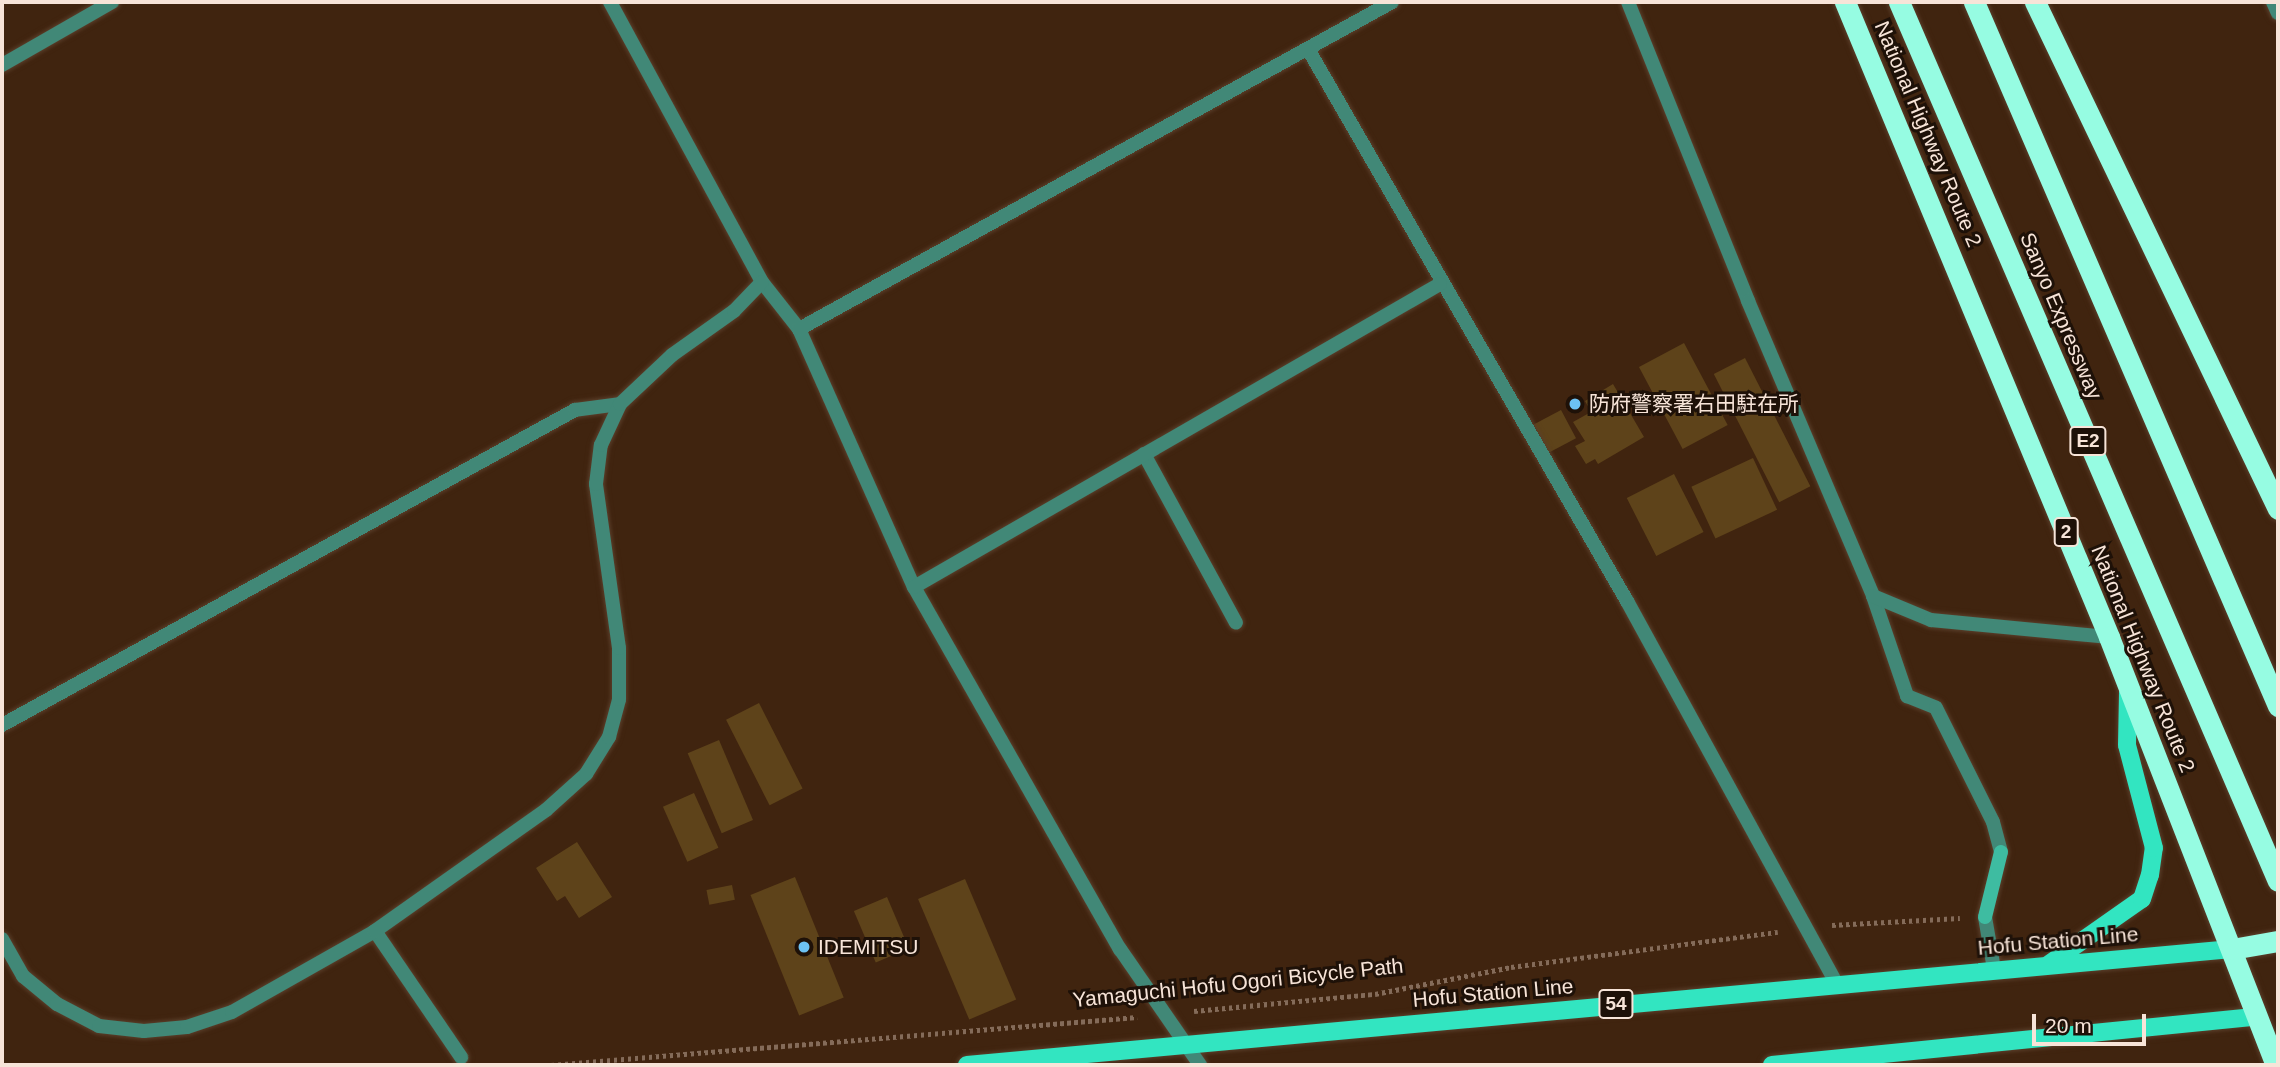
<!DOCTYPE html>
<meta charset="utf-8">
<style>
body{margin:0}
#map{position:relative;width:2280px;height:1067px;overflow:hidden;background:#40240f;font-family:Helvetica,"Noto Sans JP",sans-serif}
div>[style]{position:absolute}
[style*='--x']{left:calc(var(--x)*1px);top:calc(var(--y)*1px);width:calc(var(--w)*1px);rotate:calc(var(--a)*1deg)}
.building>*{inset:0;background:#5e431a;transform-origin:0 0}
.path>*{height:4.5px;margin-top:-2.25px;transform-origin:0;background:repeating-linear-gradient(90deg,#846b59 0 3.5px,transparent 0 7px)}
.roads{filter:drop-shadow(0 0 2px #5a3f2b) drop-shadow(0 0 2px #5a3f2b)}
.street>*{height:14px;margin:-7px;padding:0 7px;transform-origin:7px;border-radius:7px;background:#418877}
.secondary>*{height:14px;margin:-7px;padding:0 7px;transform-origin:7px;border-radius:7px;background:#3ebca1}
.primary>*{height:18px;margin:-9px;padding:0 9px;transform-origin:9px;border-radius:9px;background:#32e5c1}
.highway>*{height:21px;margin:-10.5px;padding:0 10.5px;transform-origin:10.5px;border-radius:10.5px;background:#96fce2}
.bridges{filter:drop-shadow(0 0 2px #5a3f2b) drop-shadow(0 0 2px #5a3f2b)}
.highway-bridge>*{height:21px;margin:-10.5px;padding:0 10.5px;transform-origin:10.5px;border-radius:10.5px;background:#96fce2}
.dots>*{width:19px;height:19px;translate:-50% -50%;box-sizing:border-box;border:4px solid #1e1108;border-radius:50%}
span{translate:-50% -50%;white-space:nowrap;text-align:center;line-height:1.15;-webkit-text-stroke:6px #1e1108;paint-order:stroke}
.shield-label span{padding:2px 5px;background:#1e1108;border:2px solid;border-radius:5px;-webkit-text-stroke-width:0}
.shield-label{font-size:19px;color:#f7e4d8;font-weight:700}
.street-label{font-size:21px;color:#f7e4d8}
.poi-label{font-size:21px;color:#f7e4d8}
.left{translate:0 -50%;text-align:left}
.frame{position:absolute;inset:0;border:4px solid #f7e4d8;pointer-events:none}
.scale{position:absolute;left:2032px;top:1014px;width:114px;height:32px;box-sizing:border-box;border:4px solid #f7e4d8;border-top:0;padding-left:9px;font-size:21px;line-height:24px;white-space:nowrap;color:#f7e4d8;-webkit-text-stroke:5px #1e1108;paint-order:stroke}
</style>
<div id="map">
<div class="building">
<div style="left:1684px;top:343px;width:93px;height:51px;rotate:62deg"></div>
<div style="left:1745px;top:358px;width:144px;height:35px;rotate:63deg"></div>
<div style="clip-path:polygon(1613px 384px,1644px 437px,1598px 464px,1595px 459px,1586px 464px,1575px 446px,1585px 441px,1573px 422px,1591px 412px,1585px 401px)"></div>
<div style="left:1561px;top:410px;width:32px;height:31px;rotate:62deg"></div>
<div style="left:1753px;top:458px;width:57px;height:68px;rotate:65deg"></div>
<div style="left:1674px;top:474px;width:65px;height:53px;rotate:63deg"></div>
<div style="left:759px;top:703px;width:96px;height:37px;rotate:63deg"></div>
<div style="left:719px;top:740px;width:87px;height:34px;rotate:67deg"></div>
<div style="left:694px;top:793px;width:60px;height:34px;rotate:66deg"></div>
<div style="clip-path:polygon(577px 842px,612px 897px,579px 918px,565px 896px,557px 901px,536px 868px)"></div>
<div style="left:795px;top:877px;width:130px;height:48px;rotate:68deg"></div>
<div style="left:965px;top:879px;width:131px;height:51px;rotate:67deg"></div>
<div style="left:732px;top:885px;width:15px;height:26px;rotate:79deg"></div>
<div style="left:887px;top:897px;width:56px;height:36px;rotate:67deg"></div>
</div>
<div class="path">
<div style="--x:1832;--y:925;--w:128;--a:-3.1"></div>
<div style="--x:1194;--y:1011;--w:182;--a:-5.4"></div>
<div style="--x:1375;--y:994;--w:139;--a:-11.2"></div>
<div style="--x:1511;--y:967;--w:269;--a:-7.5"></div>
<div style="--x:551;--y:1065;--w:588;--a:-4.68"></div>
</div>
<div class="roads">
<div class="street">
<div style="--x:610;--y:2;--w:319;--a:61.5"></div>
<div style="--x:762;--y:282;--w:60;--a:51.8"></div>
<div style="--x:799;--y:329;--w:282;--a:66"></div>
<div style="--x:914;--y:587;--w:417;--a:60.4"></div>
<div style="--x:1120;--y:949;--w:141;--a:55.4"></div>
<div style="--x:1628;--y:2;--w:322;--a:68.1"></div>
<div style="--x:1748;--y:301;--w:320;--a:67"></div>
<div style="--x:1873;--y:596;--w:106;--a:71.2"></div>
<div style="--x:1907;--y:696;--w:31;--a:22"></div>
<div style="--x:1936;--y:708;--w:127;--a:63.4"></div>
<div style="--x:1993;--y:822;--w:31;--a:75"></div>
<div style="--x:2273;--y:2;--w:12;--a:66"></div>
<div style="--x:1308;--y:49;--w:638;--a:59.98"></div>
<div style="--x:1627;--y:601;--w:435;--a:61.3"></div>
<div style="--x:2;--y:65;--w:127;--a:-29.8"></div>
<div style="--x:799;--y:329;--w:677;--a:-28.87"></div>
<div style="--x:1144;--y:454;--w:192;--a:61.4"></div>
<div style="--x:914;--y:587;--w:607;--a:-29.94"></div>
<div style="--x:1873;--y:596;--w:63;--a:22.5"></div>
<div style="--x:1931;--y:620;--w:179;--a:5.5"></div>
<div style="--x:2;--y:725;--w:654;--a:-28.8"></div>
<div style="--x:575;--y:410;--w:45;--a:-7.6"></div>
<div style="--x:1985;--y:917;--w:53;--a:80.2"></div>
<div style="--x:375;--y:931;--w:153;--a:55.7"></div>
<div style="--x:2;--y:939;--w:43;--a:60.4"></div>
<div style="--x:23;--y:976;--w:44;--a:39.5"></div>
<div style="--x:57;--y:1004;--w:47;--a:27.6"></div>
<div style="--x:99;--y:1026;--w:45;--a:6.3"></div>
<div style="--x:144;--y:1031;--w:43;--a:-5.3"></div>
<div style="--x:187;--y:1027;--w:47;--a:-18.4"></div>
<div style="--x:232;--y:1012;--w:164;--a:-29.5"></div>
<div style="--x:375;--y:931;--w:209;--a:-35.3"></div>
<div style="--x:546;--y:810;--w:54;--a:-42"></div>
<div style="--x:586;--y:774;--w:44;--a:-58.1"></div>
<div style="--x:609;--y:737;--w:39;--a:-75"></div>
<div style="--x:619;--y:699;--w:51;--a:-90"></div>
<div style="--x:619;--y:648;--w:166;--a:-98"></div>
<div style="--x:596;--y:484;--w:39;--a:-83"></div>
<div style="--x:601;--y:445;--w:45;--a:-65.1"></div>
<div style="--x:620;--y:404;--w:71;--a:-43.3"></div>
<div style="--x:672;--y:355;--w:76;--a:-35.4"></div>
<div style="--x:734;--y:311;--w:40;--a:-46"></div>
</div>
<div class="secondary">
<div style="--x:1985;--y:917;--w:67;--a:-76.2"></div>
</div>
<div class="primary">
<div style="--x:2049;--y:964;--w:113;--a:-35"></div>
<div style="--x:2142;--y:899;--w:25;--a:-72"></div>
<div style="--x:2150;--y:875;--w:27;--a:-82"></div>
<div style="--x:2154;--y:848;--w:106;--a:-104.7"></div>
<div style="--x:2127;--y:745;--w:53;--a:-88.9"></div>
<div style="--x:967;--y:1065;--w:1270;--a:-5.24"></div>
<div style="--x:1772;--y:1065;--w:487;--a:-5.7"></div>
</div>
<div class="highway">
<div style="--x:1845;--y:2;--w:688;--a:67.42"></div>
<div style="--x:2109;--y:637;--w:459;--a:68.7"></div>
<div style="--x:1974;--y:2;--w:767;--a:66.64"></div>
<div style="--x:2035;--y:2;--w:562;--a:64.39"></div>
<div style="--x:2232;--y:949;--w:47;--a:-9.9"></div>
</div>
</div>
<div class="bridges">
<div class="highway-bridge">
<div style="--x:1899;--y:2;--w:957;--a:66.68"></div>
</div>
</div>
<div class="dots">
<div style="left:1575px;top:404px;background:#6dc2f3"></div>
<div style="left:804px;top:947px;background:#6dc2f3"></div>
</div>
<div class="shield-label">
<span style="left:2088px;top:441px">E2</span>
<span style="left:2066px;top:532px">2</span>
<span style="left:1616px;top:1004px">54</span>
</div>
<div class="street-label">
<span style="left:1928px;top:134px;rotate:67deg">National Highway Route 2</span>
<span style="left:2061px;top:316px;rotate:67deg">Sanyo Expressway</span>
<span style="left:2143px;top:659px;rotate:68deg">National Highway Route 2</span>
<span style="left:2058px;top:941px;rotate:-5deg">Hofu Station Line</span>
<span style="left:1238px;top:983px;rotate:-6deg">Yamaguchi Hofu Ogori Bicycle Path</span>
<span style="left:1493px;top:993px;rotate:-5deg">Hofu Station Line</span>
</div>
<div class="poi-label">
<span class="left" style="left:1589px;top:404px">防府警察署右田駐在所</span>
<span class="left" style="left:818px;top:947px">IDEMITSU</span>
</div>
<div class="frame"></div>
<div class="scale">20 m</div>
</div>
